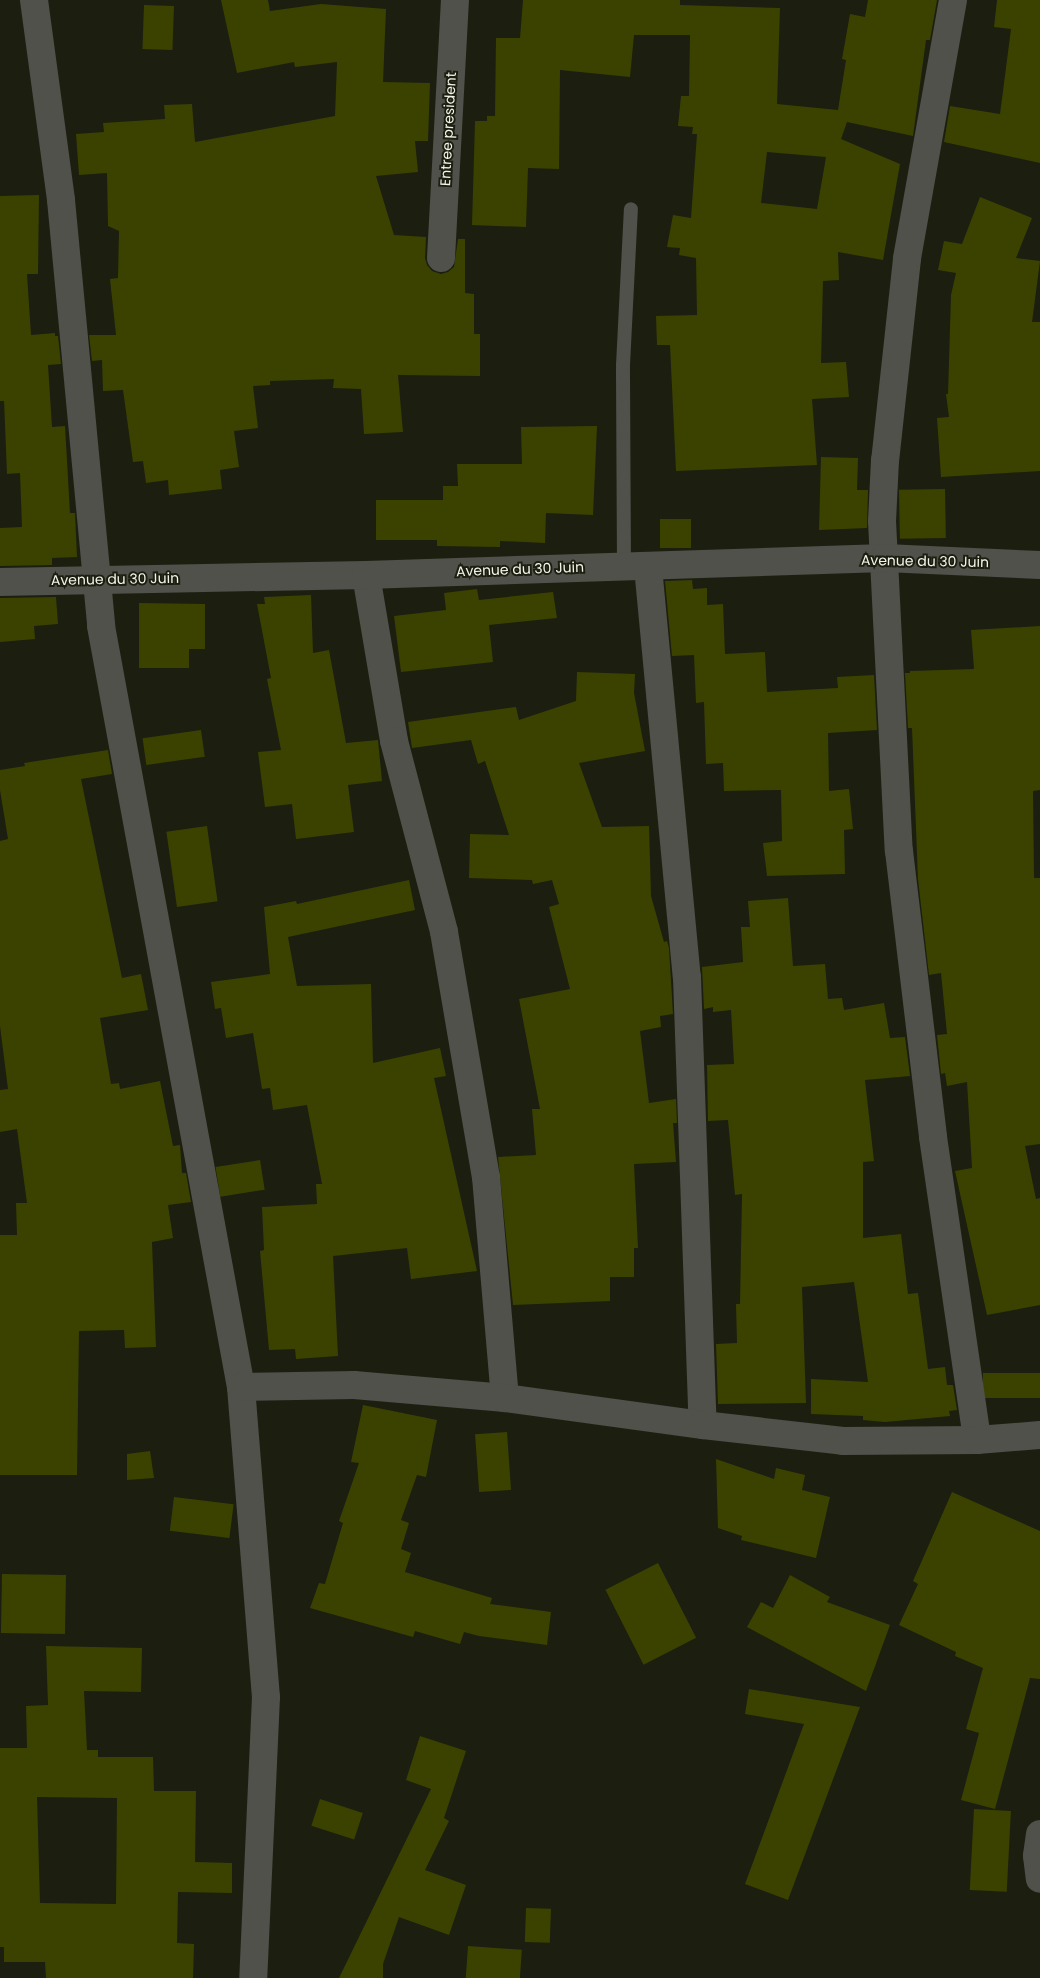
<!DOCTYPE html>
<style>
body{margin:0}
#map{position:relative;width:1040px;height:1978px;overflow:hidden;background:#1c1e10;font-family:Poppins,sans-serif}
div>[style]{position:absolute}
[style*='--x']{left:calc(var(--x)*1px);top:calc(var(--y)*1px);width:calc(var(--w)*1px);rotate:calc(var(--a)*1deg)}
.building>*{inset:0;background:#3b4200;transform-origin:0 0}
.service>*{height:14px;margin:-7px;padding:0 7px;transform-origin:7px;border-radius:7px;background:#4f514a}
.minor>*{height:28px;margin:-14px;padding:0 14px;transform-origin:14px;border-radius:14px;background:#4f514a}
span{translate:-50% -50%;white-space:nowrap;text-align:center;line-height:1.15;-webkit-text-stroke:4px #1c1e10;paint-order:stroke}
.street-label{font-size:14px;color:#f3f5eb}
</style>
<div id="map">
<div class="building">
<div style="clip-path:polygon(221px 0,268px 0,270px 11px,321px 4px,386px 9px,383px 82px,430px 83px,428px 141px,415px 141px,418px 172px,376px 176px,394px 235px,426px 237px,425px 258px,427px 265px,432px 271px,441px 274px,448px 272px,454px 267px,458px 239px,465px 239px,465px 293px,474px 294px,474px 334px,480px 334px,480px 376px,398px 375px,403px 432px,364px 434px,361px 389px,333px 388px,334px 379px,270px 381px,270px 385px,253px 386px,258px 428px,234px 431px,239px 467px,220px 470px,222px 489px,169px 495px,168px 480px,146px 483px,143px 461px,133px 462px,123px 390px,103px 391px,102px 360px,92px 361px,89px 335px,116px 335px,110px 279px,118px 278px,119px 231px,108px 226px,107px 173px,79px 175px,76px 134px,104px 132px,103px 123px,165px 119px,164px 105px,192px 104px,195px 142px,335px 116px,337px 62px,295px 67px,294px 62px,237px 73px)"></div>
<div style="clip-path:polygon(evenodd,523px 0,680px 0,680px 5px,780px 8px,777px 104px,838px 110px,846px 60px,842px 59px,850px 14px,865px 17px,868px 0,937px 0,930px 40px,926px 40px,913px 136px,847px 122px,841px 139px,900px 164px,883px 260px,838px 252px,839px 280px,823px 281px,821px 363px,846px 362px,849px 397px,812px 399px,817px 465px,676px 471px,670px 345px,657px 345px,656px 316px,697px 315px,696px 258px,679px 255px,680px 248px,667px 247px,673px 215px,691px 218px,697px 134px,692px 134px,693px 127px,678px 126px,681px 96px,689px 96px,690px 35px,634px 35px,630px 77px,560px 70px,559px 169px,528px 168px,526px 227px,472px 225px,475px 121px,487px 121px,487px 116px,495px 116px,496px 38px,520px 38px,523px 0,767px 152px,826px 157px,817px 209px,761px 203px,767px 152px)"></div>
<div style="clip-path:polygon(997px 0,1040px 0,1040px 163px,944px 142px,950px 106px,1000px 114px,1011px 29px,994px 27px)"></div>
<div style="left:144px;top:5px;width:30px;height:44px;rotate:2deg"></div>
<div style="clip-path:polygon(39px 195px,38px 274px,27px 274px,31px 335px,55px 333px,55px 336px,58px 336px,61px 364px,48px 365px,52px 427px,65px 426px,70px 513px,75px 513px,77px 557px,52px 558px,52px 565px,0 566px,0 528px,22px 527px,20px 473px,7px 474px,4px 401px,0 401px,0 196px)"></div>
<div style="clip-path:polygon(980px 197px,1032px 218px,1016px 258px,1040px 261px,1032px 322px,1040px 322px,1040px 471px,941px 477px,937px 418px,949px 417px,946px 394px,948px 394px,951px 295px,956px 273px,938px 270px,944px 241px,962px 244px)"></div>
<div style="clip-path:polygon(597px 426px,593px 515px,546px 513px,545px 543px,500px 541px,500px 547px,437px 546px,437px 540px,376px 540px,376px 500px,443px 500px,443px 486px,458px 486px,457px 464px,522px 464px,521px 427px)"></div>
<div style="clip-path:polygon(821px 457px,858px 458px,857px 490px,868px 490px,867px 528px,819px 530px)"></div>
<div style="left:945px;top:489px;width:49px;height:46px;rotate:89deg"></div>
<div style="left:660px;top:519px;width:31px;height:29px"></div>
<div style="clip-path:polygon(692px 580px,693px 589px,707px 588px,707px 605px,723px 604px,725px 654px,765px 652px,767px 692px,838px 688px,837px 677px,874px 675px,877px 730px,828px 733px,829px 791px,849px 789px,853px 829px,844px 830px,845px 874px,767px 876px,763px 843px,782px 841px,781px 790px,724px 791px,723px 763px,706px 764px,704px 702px,696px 703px,694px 655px,672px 656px,665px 581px)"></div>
<div style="clip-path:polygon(477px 589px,479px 600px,553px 592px,557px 618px,489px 625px,493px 662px,401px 672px,394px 616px,446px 610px,444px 593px)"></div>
<div style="clip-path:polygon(311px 595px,313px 653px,329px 650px,346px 743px,378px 740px,382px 781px,348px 785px,354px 832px,296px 839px,292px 804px,265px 807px,258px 752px,281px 750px,267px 679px,271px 678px,257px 604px,265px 604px,264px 597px)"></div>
<div style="clip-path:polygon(56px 597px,58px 624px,34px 626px,35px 639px,0 642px,0 598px)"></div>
<div style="clip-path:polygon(139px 603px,205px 604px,205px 649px,189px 649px,189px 668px,139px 668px)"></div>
<div style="clip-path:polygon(1040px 626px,1040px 790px,1033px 791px,1034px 878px,1040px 878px,1040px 1144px,1025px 1146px,1036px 1199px,1040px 1198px,1040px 1305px,987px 1315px,955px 1171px,972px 1168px,967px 1082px,947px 1086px,945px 1073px,941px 1074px,937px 1035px,947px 1034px,941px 973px,929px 975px,918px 879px,912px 728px,908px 728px,905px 673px,910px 673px,910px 671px,974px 669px,971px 630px)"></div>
<div style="clip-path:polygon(577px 672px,635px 674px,634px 693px,645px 751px,579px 763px,602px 827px,649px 826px,651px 896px,664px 942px,667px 941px,669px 948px,673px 1014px,660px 1016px,661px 1027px,640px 1031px,649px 1103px,676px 1099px,677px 1123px,673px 1123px,676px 1162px,634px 1164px,638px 1248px,634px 1248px,634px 1277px,610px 1277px,610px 1301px,513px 1305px,498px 1157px,536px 1155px,532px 1109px,540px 1109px,519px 999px,570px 989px,549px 907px,559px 904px,552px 880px,533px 884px,532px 880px,469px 878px,470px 834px,509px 835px,485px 761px,478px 764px,471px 740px,412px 748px,408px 722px,516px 707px,519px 720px,576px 701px)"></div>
<div style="left:201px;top:730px;width:27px;height:59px;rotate:82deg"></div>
<div style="clip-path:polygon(108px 750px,112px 774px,81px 779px,122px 978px,141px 974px,148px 1010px,100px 1018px,111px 1084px,119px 1083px,120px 1089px,160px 1081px,173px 1146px,180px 1145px,182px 1173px,186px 1173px,191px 1202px,168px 1205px,173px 1238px,152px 1242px,156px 1347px,125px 1348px,124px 1330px,79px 1331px,77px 1475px,0 1475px,0 1235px,17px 1235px,16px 1203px,27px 1203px,17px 1129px,0 1132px,0 1090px,8px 1089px,0 1026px,0 841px,8px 839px,0 790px,0 770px,25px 766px,24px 763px)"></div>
<div style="left:207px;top:826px;width:76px;height:41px;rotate:82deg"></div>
<div style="clip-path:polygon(409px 880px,415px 910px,288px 937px,297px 986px,371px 984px,373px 1063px,440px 1048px,446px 1076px,434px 1078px,477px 1271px,411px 1279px,407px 1248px,333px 1256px,338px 1356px,296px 1359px,295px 1349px,269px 1350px,260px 1251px,264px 1250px,262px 1207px,317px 1204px,316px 1184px,322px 1184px,307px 1105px,273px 1110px,270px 1088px,262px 1089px,253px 1033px,226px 1038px,221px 1008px,215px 1009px,211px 982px,270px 974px,264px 907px,296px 901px,297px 904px)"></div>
<div style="clip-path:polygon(788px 898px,793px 966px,825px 964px,828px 999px,842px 998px,844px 1010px,884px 1003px,890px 1038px,905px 1037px,910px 1076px,865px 1080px,874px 1161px,863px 1162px,863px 1238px,901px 1234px,908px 1294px,918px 1293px,928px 1369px,945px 1367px,947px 1385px,953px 1385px,957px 1410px,949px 1411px,950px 1416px,885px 1422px,863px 1420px,863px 1416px,811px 1414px,811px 1379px,868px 1382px,854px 1282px,802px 1287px,806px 1403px,718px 1404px,716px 1344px,737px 1343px,736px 1304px,740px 1304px,742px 1194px,735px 1195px,728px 1120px,708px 1121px,707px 1065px,734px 1064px,731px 1010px,713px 1012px,713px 1007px,704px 1009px,702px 967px,743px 962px,741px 927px,750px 927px,748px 901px)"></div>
<div style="left:260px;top:1160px;width:30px;height:45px;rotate:81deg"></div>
<div style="left:1040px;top:1373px;width:25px;height:57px;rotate:90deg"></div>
<div style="clip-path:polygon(363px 1405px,437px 1420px,426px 1477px,417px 1475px,401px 1520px,409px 1523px,401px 1549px,411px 1553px,405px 1572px,492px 1598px,490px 1604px,551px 1612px,547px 1645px,479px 1636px,464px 1632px,460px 1644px,415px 1631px,413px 1637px,310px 1608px,319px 1583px,325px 1584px,343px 1523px,339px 1521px,359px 1463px,351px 1462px)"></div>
<div style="left:507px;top:1432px;width:58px;height:32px;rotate:86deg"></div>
<div style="clip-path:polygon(150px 1451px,154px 1478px,127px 1480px,127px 1454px)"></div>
<div style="clip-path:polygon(716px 1459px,774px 1479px,776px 1468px,805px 1475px,802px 1490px,830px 1497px,816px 1558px,741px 1540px,742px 1536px,718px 1528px)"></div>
<div style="clip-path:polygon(952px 1492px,1040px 1531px,1040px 1679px,1030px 1678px,995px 1809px,961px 1800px,979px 1733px,966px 1729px,983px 1668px,955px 1656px,956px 1652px,899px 1625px,918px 1584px,913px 1581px)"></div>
<div style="left:174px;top:1497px;width:60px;height:34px;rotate:7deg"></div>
<div style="left:658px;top:1563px;width:84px;height:59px;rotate:63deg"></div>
<div style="left:2px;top:1574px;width:64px;height:59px;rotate:1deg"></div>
<div style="clip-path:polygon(790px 1575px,830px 1597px,827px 1602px,890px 1625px,866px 1691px,747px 1627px,761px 1602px,773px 1608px)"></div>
<div style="clip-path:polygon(evenodd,46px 1646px,142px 1648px,141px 1692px,84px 1691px,87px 1750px,98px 1750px,98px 1757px,153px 1757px,154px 1791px,196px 1791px,195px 1862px,232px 1863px,232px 1893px,178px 1892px,177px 1943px,194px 1944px,193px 1978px,46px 1978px,45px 1962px,4px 1962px,4px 1947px,0 1947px,0 1748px,27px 1748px,26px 1706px,48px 1705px,46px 1646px,37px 1797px,117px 1798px,116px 1904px,40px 1903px,37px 1797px)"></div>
<div style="clip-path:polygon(749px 1689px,860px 1707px,788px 1900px,745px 1884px,804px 1724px,745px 1714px)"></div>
<div style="clip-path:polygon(420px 1736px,466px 1751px,444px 1818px,449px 1821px,425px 1870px,466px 1885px,449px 1935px,399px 1917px,383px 1964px,383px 1978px,339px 1978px,431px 1789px,406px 1780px)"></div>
<div style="left:320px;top:1799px;width:45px;height:28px;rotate:18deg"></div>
<div style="left:974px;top:1809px;width:37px;height:81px;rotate:3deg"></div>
<div style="left:526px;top:1908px;width:25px;height:34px;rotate:2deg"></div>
<div style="left:468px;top:1946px;width:54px;height:32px;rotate:4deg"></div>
</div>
<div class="service">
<div style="--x:624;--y:566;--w:201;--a:-90.3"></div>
<div style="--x:623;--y:365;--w:156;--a:-87.1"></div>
</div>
<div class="minor">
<div style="--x:34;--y:0;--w:202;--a:82.3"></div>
<div style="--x:61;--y:200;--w:428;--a:84.6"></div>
<div style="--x:101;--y:626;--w:774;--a:79.58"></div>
<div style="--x:241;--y:1387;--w:311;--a:85.4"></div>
<div style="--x:266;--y:1697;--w:281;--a:92.6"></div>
<div style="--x:953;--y:0;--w:263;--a:100.1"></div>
<div style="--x:907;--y:259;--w:202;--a:96.2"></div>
<div style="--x:885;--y:460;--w:61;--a:92.8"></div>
<div style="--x:882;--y:521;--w:330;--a:87.1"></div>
<div style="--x:899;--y:851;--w:288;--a:83.2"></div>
<div style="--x:933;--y:1137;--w:306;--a:81.7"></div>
<div style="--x:441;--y:258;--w:258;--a:-86.9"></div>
<div style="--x:648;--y:567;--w:412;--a:84.6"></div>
<div style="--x:687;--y:977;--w:448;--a:88"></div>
<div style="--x:366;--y:575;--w:168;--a:80.4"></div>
<div style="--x:394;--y:741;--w:197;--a:75.3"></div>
<div style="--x:444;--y:932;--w:249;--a:80.3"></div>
<div style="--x:486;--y:1177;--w:222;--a:85.1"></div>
<div style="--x:0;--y:582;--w:366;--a:-1.1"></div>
<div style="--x:366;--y:575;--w:519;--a:-1.88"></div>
<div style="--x:885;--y:558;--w:155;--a:2.6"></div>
<div style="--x:241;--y:1387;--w:113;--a:-1"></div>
<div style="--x:354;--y:1385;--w:152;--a:4.9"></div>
<div style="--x:505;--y:1398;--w:200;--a:7.8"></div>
<div style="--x:703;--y:1425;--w:141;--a:6.5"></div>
<div style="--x:843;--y:1441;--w:134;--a:-0.4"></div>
<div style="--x:977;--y:1440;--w:63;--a:-4.5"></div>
<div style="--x:1040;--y:1834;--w:22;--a:98"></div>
<div style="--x:1037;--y:1856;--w:23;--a:83"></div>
</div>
<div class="street-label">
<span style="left:448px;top:129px;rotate:-87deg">Entree president</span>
<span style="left:925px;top:561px;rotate:1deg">Avenue du 30 Juin</span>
<span style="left:520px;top:569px;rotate:-2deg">Avenue du 30 Juin</span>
<span style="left:115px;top:579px;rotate:-1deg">Avenue du 30 Juin</span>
</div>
</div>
